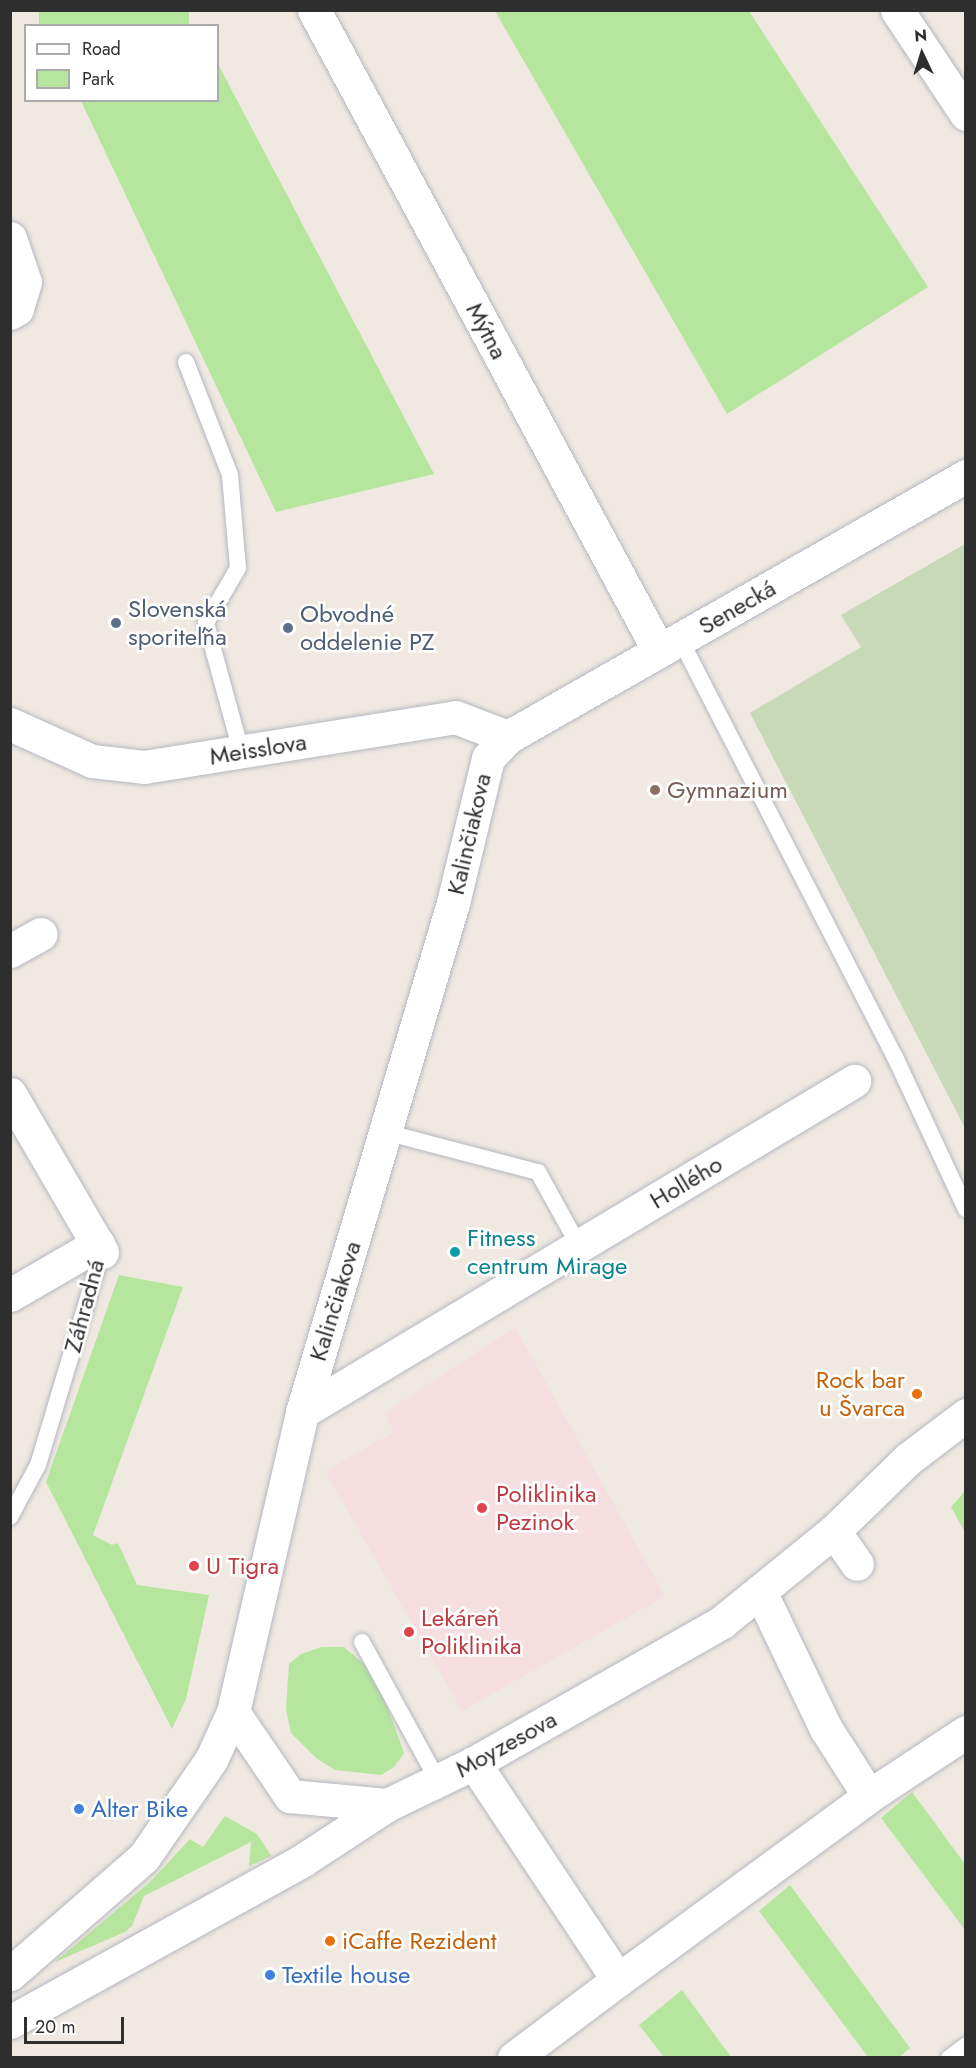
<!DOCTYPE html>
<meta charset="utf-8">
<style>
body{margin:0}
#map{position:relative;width:976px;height:2068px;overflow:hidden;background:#efe9e1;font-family:Jost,sans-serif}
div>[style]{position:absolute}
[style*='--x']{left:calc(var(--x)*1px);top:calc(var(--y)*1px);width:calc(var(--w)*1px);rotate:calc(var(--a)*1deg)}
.medical>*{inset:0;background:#f5dfe0}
.green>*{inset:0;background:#b6e59e;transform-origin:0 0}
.cemetery>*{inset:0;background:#c8d9b8}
.roads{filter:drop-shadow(0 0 2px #b4b7c1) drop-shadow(0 0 2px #b4b7c1)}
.service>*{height:16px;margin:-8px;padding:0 8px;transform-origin:8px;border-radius:8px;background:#fff}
.minor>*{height:33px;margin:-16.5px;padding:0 16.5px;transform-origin:16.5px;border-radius:16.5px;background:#fff}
.secondary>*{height:33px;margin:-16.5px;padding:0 16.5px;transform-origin:16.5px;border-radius:16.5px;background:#fff}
.dots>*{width:16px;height:16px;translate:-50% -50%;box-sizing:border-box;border:3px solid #fff;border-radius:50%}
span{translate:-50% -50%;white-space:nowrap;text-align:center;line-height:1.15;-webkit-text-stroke:5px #fff;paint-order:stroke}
.street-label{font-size:24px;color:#2e2e2e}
.service-label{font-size:24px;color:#4e5e75}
.left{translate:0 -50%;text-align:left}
.education-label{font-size:24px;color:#785e54}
.culture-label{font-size:24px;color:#0d838f}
.food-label{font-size:24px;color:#c56008}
.right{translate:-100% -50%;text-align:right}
.health-label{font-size:24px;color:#be3a42}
.shop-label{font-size:24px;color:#366cbe}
.frame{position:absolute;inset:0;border:12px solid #2e2e2e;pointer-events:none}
.legend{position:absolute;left:24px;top:24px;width:195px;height:78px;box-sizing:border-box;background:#fff;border:2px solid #ababab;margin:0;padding:8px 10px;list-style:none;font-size:18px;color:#2e2e2e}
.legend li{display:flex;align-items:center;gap:12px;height:30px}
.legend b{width:30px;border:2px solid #ababab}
.north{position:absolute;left:892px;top:24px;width:60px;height:60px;-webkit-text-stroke:4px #fff;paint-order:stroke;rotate:356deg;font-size:16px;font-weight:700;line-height:24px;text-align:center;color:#2e2e2e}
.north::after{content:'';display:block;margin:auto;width:21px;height:27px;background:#2e2e2e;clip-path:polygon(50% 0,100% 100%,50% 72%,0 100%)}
.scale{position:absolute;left:24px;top:2017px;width:100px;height:27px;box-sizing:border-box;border:3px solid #2e2e2e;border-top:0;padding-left:8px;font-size:18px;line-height:21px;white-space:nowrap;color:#2e2e2e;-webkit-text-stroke:4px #fff;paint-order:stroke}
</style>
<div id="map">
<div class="medical">
<div style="clip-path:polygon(515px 1327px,665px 1596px,462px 1711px,325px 1471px,394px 1432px,384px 1413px)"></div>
</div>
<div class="green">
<div style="left:39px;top:11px;width:150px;height:16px"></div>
<div style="clip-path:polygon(495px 11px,749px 11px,928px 287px,727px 414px)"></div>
<div style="clip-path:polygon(218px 64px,434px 474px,276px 512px,81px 101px,218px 100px)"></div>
<div style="clip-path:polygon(119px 1275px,183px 1287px,93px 1535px,112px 1545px,118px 1543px,137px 1585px,209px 1595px,186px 1699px,172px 1729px,46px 1482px)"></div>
<div style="clip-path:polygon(965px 1491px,965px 1532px,951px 1507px)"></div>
<div style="clip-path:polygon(322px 1647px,344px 1647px,375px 1673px,404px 1753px,394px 1767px,381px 1775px,335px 1770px,316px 1758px,291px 1733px,286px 1710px,289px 1664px,301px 1654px)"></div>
<div style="clip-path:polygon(912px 1792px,965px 1864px,965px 1930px,881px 1818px)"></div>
<div style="clip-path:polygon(225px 1816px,257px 1834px,271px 1856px,249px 1866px,251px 1842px,144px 1896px,132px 1926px,125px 1932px,55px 1962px,151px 1881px,190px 1839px,203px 1847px)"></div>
<div style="clip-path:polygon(790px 1885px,910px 2048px,899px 2057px,868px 2057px,759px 1911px)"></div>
<div style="clip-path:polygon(682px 1990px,731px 2057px,664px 2057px,639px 2025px)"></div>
</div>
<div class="cemetery">
<div style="clip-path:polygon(965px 544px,965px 1128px,750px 713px,861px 647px,841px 615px)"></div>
</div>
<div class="roads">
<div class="service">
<div style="--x:186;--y:362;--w:121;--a:68.7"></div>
<div style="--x:230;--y:475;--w:93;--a:85.1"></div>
<div style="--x:238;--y:568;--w:64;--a:120.2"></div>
<div style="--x:206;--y:623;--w:133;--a:74.7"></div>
<div style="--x:680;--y:639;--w:470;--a:62.8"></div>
<div style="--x:895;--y:1057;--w:168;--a:65"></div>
<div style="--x:385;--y:1132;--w:158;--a:14.7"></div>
<div style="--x:538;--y:1172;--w:85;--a:61"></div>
<div style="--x:10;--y:1517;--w:59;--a:-61.7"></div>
<div style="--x:38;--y:1465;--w:222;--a:-73.3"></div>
<div style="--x:362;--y:1642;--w:158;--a:61.3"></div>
<div style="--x:949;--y:2058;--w:21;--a:-37"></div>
</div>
<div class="minor">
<div style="--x:314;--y:10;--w:728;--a:61.71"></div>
<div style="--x:897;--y:10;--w:125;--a:56.4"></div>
<div style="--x:10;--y:238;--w:46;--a:71.2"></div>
<div style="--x:25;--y:282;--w:28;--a:107"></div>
<div style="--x:17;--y:309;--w:8;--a:150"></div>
<div style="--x:10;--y:724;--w:90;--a:24.3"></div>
<div style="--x:92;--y:761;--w:52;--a:6.6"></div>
<div style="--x:144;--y:767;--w:315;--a:-9.1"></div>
<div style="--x:455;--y:717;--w:57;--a:20.7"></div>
<div style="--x:10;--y:951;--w:35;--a:-29"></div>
<div style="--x:10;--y:1094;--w:183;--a:59.8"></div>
<div style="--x:10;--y:1295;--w:102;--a:-30.1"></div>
<div style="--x:302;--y:1412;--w:644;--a:-30.95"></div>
<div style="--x:834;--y:1531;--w:40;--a:55.1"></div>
<div style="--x:233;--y:1712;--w:102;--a:55.8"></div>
<div style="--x:290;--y:1796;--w:97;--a:5.3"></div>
<div style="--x:474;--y:1763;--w:260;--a:56.4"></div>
<div style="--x:618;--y:1980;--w:311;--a:-36.2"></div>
<div style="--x:869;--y:1796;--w:80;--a:-122.7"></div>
<div style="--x:826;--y:1729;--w:153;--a:-115.6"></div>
<div style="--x:869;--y:1796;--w:116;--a:-33.4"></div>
<div style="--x:10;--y:2022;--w:335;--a:-28.9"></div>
<div style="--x:303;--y:1860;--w:100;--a:-33.2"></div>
<div style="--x:387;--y:1805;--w:97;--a:-25.8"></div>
<div style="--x:474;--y:1763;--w:285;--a:-29.6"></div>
<div style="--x:722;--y:1622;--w:144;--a:-39.1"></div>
<div style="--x:834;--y:1531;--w:103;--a:-44.2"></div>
<div style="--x:908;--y:1459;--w:73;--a:-37.2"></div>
<div style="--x:514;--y:2058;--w:130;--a:-36.9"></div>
</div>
<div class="secondary">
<div style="--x:10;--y:1974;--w:178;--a:-41.1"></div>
<div style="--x:144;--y:1857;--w:118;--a:-55.4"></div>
<div style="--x:211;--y:1760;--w:53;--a:-65.4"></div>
<div style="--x:233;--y:1712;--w:308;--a:-77"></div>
<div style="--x:302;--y:1412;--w:531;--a:-73.48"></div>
<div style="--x:453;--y:903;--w:149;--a:-76.4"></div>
<div style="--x:488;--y:758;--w:29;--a:-46"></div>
<div style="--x:508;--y:737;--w:527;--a:-29.68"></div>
</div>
</div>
<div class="dots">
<div style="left:116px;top:623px;background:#5c6f8a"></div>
<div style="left:288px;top:628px;background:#5c6f8a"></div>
<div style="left:655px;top:790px;background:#8d6e63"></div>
<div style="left:455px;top:1252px;background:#0f9aa8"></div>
<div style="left:917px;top:1394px;background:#e8710a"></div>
<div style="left:482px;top:1508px;background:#e0444e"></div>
<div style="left:194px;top:1566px;background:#e0444e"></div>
<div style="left:409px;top:1632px;background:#e0444e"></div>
<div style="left:79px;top:1809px;background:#3f7fe0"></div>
<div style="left:330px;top:1941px;background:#e8710a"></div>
<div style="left:270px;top:1975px;background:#3f7fe0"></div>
</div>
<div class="street-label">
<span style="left:487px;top:331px;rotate:62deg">Mýtna</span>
<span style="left:737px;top:607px;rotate:-30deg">Senecká</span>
<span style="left:258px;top:749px;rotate:-9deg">Meisslova</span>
<span style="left:469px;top:834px;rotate:-77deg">Kalinčiakova</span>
<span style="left:686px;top:1182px;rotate:-31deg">Hollého</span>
<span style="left:335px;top:1301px;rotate:-73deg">Kalinčiakova</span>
<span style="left:84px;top:1306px;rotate:-75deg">Záhradná</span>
<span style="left:506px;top:1744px;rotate:-29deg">Moyzesova</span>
</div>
<div class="service-label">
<span class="left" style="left:128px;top:623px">Slovenská<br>sporiteľňa</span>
<span class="left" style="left:300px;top:628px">Obvodné<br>oddelenie PZ</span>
</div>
<div class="education-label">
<span class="left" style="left:667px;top:790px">Gymnazium</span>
</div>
<div class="culture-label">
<span class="left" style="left:467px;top:1252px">Fitness<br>centrum Mirage</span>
</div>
<div class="food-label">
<span class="right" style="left:905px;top:1394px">Rock bar<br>u Švarca</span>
<span class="left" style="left:342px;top:1941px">iCaffe Rezident</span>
</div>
<div class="health-label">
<span class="left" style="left:496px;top:1508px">Poliklinika<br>Pezinok</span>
<span class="left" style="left:206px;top:1566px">U Tigra</span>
<span class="left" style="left:421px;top:1632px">Lekáreň<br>Poliklinika</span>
</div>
<div class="shop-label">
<span class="left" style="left:91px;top:1809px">Alter Bike</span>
<span class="left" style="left:282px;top:1975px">Textile house</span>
</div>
<div class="frame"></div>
<ul class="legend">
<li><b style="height:8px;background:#fff"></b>Road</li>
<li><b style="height:16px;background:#b6e59e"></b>Park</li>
</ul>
<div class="north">N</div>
<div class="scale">20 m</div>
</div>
